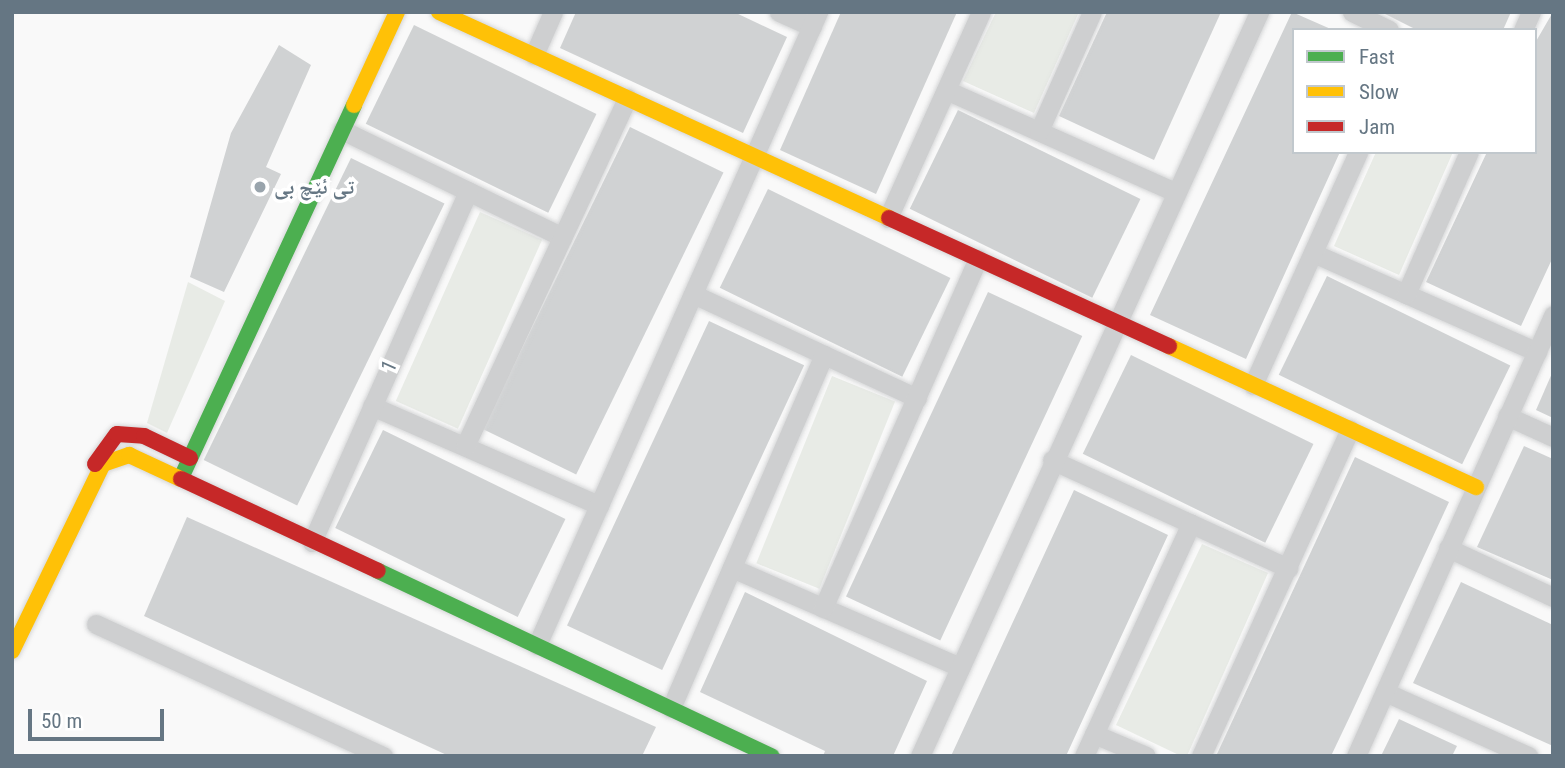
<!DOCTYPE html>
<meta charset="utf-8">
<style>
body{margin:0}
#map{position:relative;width:1565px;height:768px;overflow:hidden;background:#f9f9f9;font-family:"Roboto Condensed","Noto Naskh Arabic",sans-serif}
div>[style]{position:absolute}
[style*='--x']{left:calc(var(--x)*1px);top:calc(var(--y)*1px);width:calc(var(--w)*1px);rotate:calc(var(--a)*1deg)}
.green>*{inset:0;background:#e8ebe6;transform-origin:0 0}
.building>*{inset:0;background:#d0d2d3;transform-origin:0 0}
.roads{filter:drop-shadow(0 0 2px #d5d6d7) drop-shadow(0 0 2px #d5d6d7)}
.street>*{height:19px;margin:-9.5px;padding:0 9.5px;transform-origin:9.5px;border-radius:9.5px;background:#cecfd0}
.fast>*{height:16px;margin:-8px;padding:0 8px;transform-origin:8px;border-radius:8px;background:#4caf50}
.slow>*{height:16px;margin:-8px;padding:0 8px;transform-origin:8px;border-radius:8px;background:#ffc107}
.jam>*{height:16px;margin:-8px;padding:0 8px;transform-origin:8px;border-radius:8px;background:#c62828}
.dots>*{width:19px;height:19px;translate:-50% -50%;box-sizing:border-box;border:4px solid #fff;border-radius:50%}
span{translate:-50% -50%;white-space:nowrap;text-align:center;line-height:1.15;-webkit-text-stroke:7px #fff;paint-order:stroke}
.poi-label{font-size:21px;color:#657683;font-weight:700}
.left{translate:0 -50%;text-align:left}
.street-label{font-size:21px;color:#657683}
.frame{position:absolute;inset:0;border:14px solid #657683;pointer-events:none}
.legend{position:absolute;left:1292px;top:28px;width:245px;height:126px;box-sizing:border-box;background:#fff;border:2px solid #c1c8cd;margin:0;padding:9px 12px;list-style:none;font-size:21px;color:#657683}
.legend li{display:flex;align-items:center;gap:14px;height:35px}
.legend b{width:35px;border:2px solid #c1c8cd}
.scale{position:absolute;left:28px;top:709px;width:136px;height:32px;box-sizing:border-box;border:4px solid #657683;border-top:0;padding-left:9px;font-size:21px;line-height:24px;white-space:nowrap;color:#657683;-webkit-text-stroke:5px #fff;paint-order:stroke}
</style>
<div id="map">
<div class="green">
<div style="clip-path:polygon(996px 12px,1079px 12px,1034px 113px,963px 81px)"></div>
<div style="clip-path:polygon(1376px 152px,1453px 152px,1399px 275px,1334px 246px)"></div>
<div style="left:480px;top:212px;width:68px;height:207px;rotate:24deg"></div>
<div style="clip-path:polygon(188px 282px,225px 301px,167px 433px,147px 423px)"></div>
<div style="left:832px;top:376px;width:68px;height:202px;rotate:22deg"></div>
<div style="clip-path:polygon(1202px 544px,1268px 573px,1187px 756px,1181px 756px,1116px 725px)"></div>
</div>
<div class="building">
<div style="clip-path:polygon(576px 12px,734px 12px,787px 37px,743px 133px,560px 48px)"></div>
<div style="clip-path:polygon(841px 12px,957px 12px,876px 194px,780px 150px)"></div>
<div style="clip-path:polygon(1107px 12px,1221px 12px,1154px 160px,1059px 116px)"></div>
<div style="clip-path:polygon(1292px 12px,1333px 30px,1294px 30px,1294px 152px,1340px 152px,1246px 359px,1150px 315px)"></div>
<div style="clip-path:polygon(1381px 12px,1511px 12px,1503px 30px,1417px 30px)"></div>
<div style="clip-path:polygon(1553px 12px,1553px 257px,1521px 326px,1426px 282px,1487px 152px,1535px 152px,1535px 43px)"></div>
<div style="left:414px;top:25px;width:203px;height:110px;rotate:26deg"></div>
<div style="clip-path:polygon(279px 45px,311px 65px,266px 167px,281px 174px,224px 292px,190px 277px,231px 133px)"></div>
<div style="left:958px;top:110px;width:203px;height:110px;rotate:26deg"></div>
<div style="left:630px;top:127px;width:104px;height:336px;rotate:26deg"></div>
<div style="left:351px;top:158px;width:104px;height:336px;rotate:26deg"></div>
<div style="left:768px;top:189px;width:203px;height:110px;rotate:26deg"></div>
<div style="left:1327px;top:276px;width:204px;height:110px;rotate:26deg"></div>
<div style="left:988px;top:292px;width:104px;height:336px;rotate:25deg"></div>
<div style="left:709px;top:321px;width:105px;height:336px;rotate:25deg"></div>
<div style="left:1131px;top:355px;width:203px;height:110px;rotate:26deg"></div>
<div style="clip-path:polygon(1553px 371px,1553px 418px,1536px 410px)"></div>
<div style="left:383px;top:430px;width:203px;height:109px;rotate:26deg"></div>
<div style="clip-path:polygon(1524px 446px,1553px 459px,1553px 580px,1477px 547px)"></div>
<div style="clip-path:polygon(1355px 457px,1449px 502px,1351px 714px,1331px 756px,1216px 756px)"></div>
<div style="clip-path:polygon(1074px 490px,1168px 535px,1083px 719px,1066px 756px,951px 756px)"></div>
<div style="clip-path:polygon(187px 517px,656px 727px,642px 756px,449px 756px,144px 616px)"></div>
<div style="clip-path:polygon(1461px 582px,1553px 625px,1553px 746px,1413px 683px)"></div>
<div style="clip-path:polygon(745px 592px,927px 681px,893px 756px,823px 756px,825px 751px,700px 692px)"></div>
<div style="clip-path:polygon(1399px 719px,1457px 746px,1452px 756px,1381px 756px)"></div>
</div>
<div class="roads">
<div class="street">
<div style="--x:779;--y:12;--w:36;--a:24"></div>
<div style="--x:1352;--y:12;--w:41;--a:25.9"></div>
<div style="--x:1523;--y:30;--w:20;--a:-66"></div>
<div style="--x:534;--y:55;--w:47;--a:-66.2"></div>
<div style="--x:946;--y:90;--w:251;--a:24"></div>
<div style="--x:342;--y:130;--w:245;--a:25.9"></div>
<div style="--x:1039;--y:131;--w:130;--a:-66"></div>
<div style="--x:888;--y:218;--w:226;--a:-65.7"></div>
<div style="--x:1313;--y:253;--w:245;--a:23.8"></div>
<div style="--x:693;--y:294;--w:247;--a:24.9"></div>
<div style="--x:1406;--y:294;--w:155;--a:-66.1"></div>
<div style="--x:1253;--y:385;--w:256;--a:-65.7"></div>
<div style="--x:372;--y:406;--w:248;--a:23.6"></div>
<div style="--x:1507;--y:416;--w:51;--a:24.5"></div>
<div style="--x:465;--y:446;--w:384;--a:-65"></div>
<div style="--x:1052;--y:460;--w:260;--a:24.6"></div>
<div style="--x:312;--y:542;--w:384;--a:-66"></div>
<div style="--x:1448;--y:548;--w:116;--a:25"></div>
<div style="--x:732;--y:568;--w:249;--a:23.5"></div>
<div style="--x:823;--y:608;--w:382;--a:-66.1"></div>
<div style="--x:96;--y:624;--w:316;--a:24.7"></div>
<div style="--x:537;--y:645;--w:693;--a:-66.06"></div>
<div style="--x:1385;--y:692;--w:157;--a:24.1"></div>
<div style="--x:671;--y:708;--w:385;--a:-66.6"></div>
<div style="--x:1094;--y:734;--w:56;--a:22.9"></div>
<div style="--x:920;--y:756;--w:818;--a:-65.5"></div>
<div style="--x:1084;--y:756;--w:256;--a:-65.3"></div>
<div style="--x:1201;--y:756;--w:359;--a:-65.5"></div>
<div style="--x:1356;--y:756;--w:483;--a:-65.9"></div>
</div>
<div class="fast">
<div style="--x:181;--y:478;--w:411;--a:-65.1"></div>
<div style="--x:378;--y:571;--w:435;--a:25.2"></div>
</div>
<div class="slow">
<div style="--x:439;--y:12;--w:495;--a:24.6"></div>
<div style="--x:354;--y:105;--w:102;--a:-65.2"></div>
<div style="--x:1169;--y:346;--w:338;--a:24.7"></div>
<div style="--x:12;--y:651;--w:208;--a:-64.1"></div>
<div style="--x:103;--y:464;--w:28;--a:-19"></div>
<div style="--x:129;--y:455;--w:57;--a:24.8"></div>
</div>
<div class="jam">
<div style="--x:889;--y:218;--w:308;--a:24.6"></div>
<div style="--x:95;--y:464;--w:37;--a:-54"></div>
<div style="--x:117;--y:434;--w:27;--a:4"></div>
<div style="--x:144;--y:436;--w:51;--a:25.6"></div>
<div style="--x:181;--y:479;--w:217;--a:25"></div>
</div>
</div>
<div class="dots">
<div style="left:260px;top:187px;background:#99a4ac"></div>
</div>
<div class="poi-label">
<span class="left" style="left:274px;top:187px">تی ئێچ بی</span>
</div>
<div class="street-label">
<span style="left:389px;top:366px;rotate:-66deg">1</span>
</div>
<div class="frame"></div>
<ul class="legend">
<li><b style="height:9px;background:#4caf50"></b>Fast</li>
<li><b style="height:9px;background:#ffc107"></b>Slow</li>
<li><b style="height:9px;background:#c62828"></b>Jam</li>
</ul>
<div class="scale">50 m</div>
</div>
